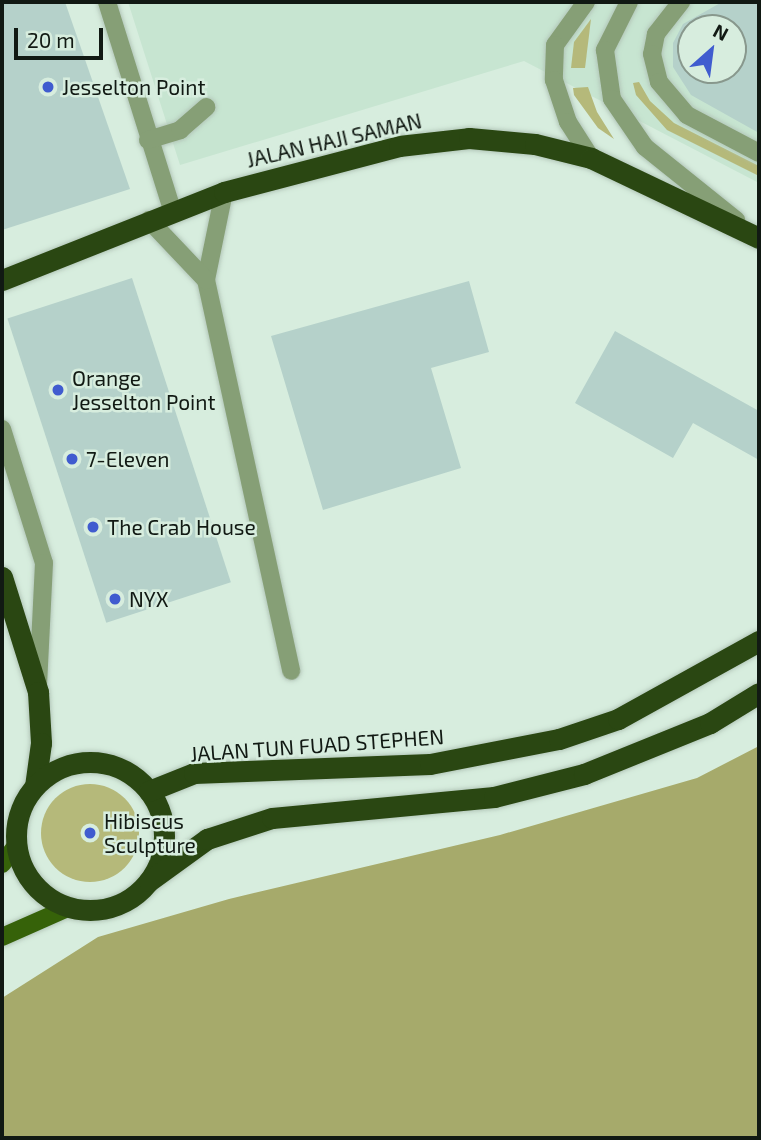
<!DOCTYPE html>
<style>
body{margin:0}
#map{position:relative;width:761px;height:1140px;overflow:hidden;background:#d7edde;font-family:"Exo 2",sans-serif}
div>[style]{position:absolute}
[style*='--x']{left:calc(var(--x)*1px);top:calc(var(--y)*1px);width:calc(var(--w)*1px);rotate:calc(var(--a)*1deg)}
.built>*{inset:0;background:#c7e5d1}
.green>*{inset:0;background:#b5b97a}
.round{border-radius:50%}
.forest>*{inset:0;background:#a6aa6b}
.building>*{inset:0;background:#b5d1ca;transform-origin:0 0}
.roads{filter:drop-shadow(0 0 2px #b3c7b9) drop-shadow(0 0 2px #b3c7b9)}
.minor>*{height:18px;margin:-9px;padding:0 9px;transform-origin:9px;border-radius:9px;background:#869f76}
.major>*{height:18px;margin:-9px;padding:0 9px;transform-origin:9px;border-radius:9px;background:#366209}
.highway>*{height:21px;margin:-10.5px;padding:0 10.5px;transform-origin:10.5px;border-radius:10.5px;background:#2a4712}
.highway>.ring{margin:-10.5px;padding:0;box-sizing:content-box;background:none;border:21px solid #2a4712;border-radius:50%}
.dots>*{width:19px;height:19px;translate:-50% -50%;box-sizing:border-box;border:4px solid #d7edde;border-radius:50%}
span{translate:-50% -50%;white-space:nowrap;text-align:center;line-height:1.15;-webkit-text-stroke:5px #d7edde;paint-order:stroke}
.poi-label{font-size:21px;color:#111913}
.left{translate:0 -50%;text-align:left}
.street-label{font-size:21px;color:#111913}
.frame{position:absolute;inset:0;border:4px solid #111913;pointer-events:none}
.north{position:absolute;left:677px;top:14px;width:70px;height:70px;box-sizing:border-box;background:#d7edde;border:2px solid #88988d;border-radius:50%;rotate:28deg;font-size:19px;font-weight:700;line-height:28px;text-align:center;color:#111913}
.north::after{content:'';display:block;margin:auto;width:24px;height:32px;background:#405ccf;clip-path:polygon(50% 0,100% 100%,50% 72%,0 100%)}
.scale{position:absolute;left:14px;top:28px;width:89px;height:32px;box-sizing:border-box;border:4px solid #111913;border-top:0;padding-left:9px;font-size:21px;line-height:24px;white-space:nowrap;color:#111913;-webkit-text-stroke:5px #d7edde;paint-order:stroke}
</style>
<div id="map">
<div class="built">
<div style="clip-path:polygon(evenodd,128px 2px,759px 2px,759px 183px,524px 61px,180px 165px,128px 2px,691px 28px,733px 28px,733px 70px,691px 70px,691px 28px)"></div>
</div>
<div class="green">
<div style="clip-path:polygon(591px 19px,585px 68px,571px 68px,574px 42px)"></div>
<div style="clip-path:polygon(639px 82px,650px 101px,674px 123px,759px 166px,759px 176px,667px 130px,636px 95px,633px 83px)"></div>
<div style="clip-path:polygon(588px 87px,597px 112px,614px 139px,598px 128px,574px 95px,573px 88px)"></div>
<div class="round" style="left:41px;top:784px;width:98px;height:98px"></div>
</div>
<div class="forest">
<div style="clip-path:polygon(759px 746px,759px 1138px,2px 1138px,2px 998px,98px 937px,229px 899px,500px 835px,697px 778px)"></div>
</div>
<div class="building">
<div style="clip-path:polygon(2px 2px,65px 2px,130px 189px,2px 230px)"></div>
<div style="clip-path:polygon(evenodd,722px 2px,759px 2px,759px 133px,691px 95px,673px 67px,673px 43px,683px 24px,722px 2px,691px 28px,733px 28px,733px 70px,691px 70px,691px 28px)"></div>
<div style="left:132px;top:278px;width:320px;height:131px;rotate:72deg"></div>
<div style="clip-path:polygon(469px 281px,489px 352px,431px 368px,461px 468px,323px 510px,271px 336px)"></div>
<div style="clip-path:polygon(615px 331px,759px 411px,759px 460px,693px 423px,673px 458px,575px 403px)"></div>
</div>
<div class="roads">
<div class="minor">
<div style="--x:107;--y:2;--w:217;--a:72.6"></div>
<div style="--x:586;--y:2;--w:53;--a:125.8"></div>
<div style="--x:555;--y:45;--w:35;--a:92"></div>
<div style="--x:554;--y:80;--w:44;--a:71.6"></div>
<div style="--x:568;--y:122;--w:43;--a:57.4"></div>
<div style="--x:629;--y:2;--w:54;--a:116.6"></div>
<div style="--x:605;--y:50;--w:49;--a:81.9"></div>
<div style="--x:612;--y:99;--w:58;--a:55.5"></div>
<div style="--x:645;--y:147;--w:117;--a:38.7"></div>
<div style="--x:681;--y:2;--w:41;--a:128"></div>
<div style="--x:656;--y:34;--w:20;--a:101"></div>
<div style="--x:652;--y:54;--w:29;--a:76"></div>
<div style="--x:659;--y:82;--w:43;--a:49.7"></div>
<div style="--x:687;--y:115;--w:81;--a:27.8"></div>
<div style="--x:148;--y:140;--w:34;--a:-17"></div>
<div style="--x:180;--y:130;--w:35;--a:-41"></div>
<div style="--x:224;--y:192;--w:90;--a:101.6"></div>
<div style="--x:206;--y:280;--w:400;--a:77.7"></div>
<div style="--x:149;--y:220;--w:83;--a:46.5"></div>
<div style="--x:2;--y:429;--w:140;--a:72.6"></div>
<div style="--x:44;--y:563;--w:122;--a:92.8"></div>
</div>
<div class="major">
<div style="--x:2;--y:864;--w:24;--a:-52"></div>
<div style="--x:2;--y:937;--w:74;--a:-23.8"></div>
</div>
<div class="highway">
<div style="--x:2;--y:280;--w:239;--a:-21.6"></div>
<div style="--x:224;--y:192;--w:181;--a:-14.7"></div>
<div style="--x:399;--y:146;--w:70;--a:-6.5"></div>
<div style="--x:469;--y:138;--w:66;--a:5.2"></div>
<div style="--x:535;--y:144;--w:58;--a:14"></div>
<div style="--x:591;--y:158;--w:186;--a:25.5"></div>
<div style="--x:2;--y:577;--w:121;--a:72.6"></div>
<div style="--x:38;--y:692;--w:51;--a:86.6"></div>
<div style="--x:41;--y:743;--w:43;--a:97.9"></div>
<div class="ring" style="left:16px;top:762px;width:127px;height:127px"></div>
<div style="--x:149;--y:791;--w:48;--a:-21.8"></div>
<div style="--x:194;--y:773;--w:236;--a:-2.2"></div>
<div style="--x:430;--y:764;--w:131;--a:-11"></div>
<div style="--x:559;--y:739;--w:62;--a:-18.7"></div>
<div style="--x:618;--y:719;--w:161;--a:-29"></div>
<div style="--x:149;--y:881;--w:72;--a:-35.9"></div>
<div style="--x:207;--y:839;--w:68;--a:-17.9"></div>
<div style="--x:272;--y:818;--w:223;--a:-5.4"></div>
<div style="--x:494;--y:797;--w:93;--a:-14.3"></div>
<div style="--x:584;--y:774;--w:136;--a:-22"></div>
<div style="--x:710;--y:723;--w:57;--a:-31.5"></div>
</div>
</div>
<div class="dots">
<div style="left:48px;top:87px;background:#405ccf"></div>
<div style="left:58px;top:390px;background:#405ccf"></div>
<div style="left:72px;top:459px;background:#405ccf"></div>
<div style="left:93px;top:527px;background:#405ccf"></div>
<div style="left:115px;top:599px;background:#405ccf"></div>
<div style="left:90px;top:833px;background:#405ccf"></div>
</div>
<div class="poi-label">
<span class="left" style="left:62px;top:87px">Jesselton Point</span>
<span class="left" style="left:72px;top:390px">Orange<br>Jesselton Point</span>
<span class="left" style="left:86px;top:459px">7-Eleven</span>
<span class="left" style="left:107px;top:527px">The Crab House</span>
<span class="left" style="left:129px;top:599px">NYX</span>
<span class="left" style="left:104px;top:833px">Hibiscus<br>Sculpture</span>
</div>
<div class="street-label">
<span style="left:334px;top:140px;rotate:-13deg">JALAN HAJI SAMAN</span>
<span style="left:317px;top:745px;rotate:-4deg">JALAN TUN FUAD STEPHEN</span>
</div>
<div class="frame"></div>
<div class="north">N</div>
<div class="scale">20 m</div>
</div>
